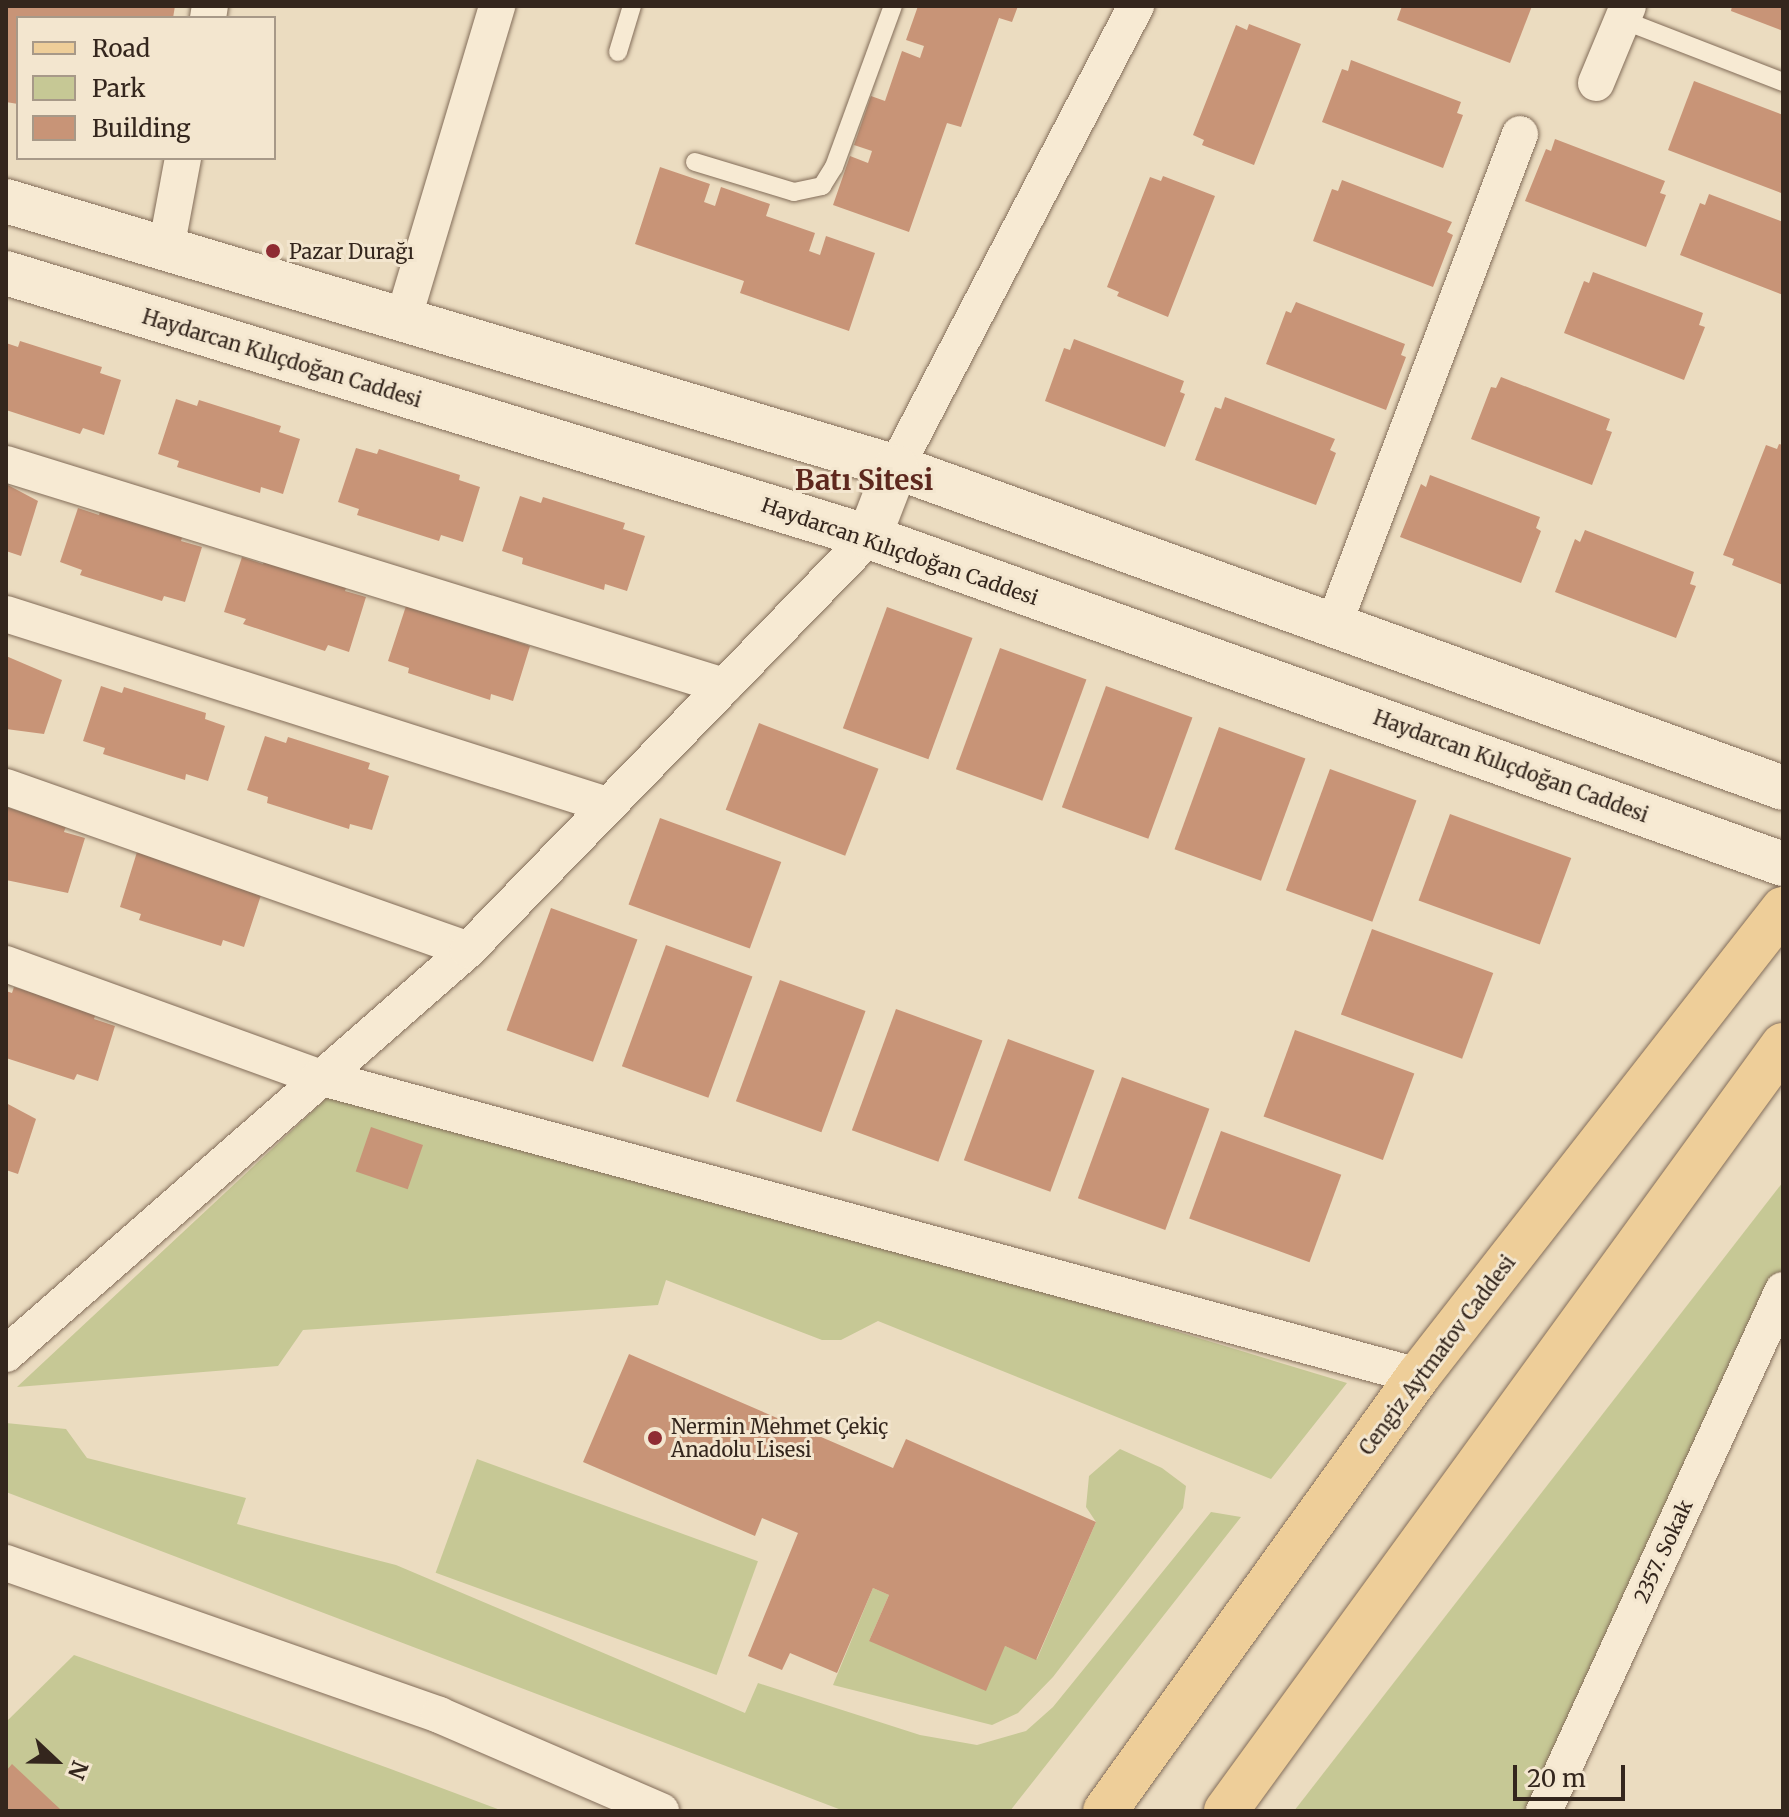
<!DOCTYPE html>
<meta charset="utf-8">
<style>
body{margin:0}
#map{position:relative;width:1789px;height:1817px;overflow:hidden;background:#ebdcc0;font-family:Merriweather,serif}
div>[style]{position:absolute}
[style*='--x']{left:calc(var(--x)*1px);top:calc(var(--y)*1px);width:calc(var(--w)*1px);rotate:calc(var(--a)*1deg)}
.green>*{inset:0;background:#c6c895;transform-origin:0 0}
.building>*{inset:0;background:#c89477;transform-origin:0 0}
.roads{filter:drop-shadow(0 0 2px #836d59) drop-shadow(0 0 2px #836d59)}
.service>*{height:18px;margin:-9px;padding:0 9px;transform-origin:9px;border-radius:9px;background:#f7ead3}
.minor>*{height:36px;margin:-18px;padding:0 18px;transform-origin:18px;border-radius:18px;background:#f7ead3}
.secondary>*{height:44px;margin:-22px;padding:0 22px;transform-origin:22px;border-radius:22px;background:#f7ead3}
.primary>*{height:44px;margin:-22px;padding:0 22px;transform-origin:22px;border-radius:22px;background:#eece99}
.dots>*{width:22px;height:22px;translate:-50% -50%;box-sizing:border-box;border:4px solid #f3e6cf;border-radius:50%}
span{translate:-50% -50%;white-space:nowrap;text-align:center;line-height:1.15;-webkit-text-stroke:6px #f3e6cf;paint-order:stroke}
.poi-label{font-size:20px;color:#34261d}
.left{translate:0 -50%;text-align:left}
.street-label{font-size:20px;color:#34261d}
.district-label{font-size:28px;color:#5e281e;font-weight:700}
.frame{position:absolute;inset:0;border:8px solid #34261d;pointer-events:none}
.legend{position:absolute;left:16px;top:16px;width:260px;height:144px;box-sizing:border-box;background:#f3e6cf;border:2px solid #a79988;margin:0;padding:10px 14px;list-style:none;font-size:24px;color:#34261d}
.legend li{display:flex;align-items:center;gap:16px;height:40px}
.legend b{width:40px;border:2px solid #a79988}
.north{position:absolute;left:16px;top:1721px;width:80px;height:80px;-webkit-text-stroke:6px #f3e6cf;paint-order:stroke;rotate:112deg;font-size:22px;font-weight:700;line-height:32px;text-align:center;color:#34261d}
.north::after{content:'';display:block;margin:auto;width:28px;height:36px;background:#34261d;clip-path:polygon(50% 0,100% 100%,50% 72%,0 100%)}
.scale{position:absolute;left:1513px;top:1765px;width:112px;height:36px;box-sizing:border-box;border:4px solid #34261d;border-top:0;padding-left:10px;font-size:24px;line-height:28px;white-space:nowrap;color:#34261d;-webkit-text-stroke:6px #f3e6cf;paint-order:stroke}
</style>
<div id="map">
<div class="green">
<div style="clip-path:polygon(346px 1080px,1347px 1383px,1271px 1479px,878px 1321px,841px 1340px,822px 1340px,666px 1280px,658px 1305px,303px 1330px,278px 1366px,17px 1387px)"></div>
<div style="clip-path:polygon(1783px 1182px,1783px 1276px,1537px 1811px,1294px 1811px)"></div>
<div style="clip-path:polygon(6px 1423px,66px 1429px,87px 1458px,246px 1498px,237px 1524px,396px 1565px,745px 1713px,758px 1683px,920px 1735px,977px 1745px,1026px 1731px,1053px 1707px,1211px 1512px,1241px 1517px,1010px 1811px,844px 1811px,6px 1492px)"></div>
<div style="clip-path:polygon(1120px 1449px,1162px 1468px,1186px 1486px,1183px 1508px,1053px 1677px,1018px 1713px,992px 1725px,833px 1685px,873px 1588px,889px 1595px,869px 1641px,1005px 1646px,1037px 1659px,1096px 1522px,1086px 1507px,1089px 1476px)"></div>
<div style="left:477px;top:1459px;width:299px;height:121px;rotate:20deg"></div>
<div style="clip-path:polygon(74px 1655px,388px 1768px,503px 1811px,6px 1811px,6px 1722px)"></div>
</div>
<div class="building">
<div style="clip-path:polygon(6px 6px,175px 6px,173px 18px,18px 18px,18px 104px,6px 102px)"></div>
<div style="clip-path:polygon(918px 6px,1018px 6px,1012px 22px,999px 18px,961px 127px,947px 123px,909px 232px,833px 205px,850px 156px,868px 163px,872px 151px,854px 145px,871px 96px,885px 101px,902px 51px,920px 58px,924px 46px,906px 40px)"></div>
<div style="clip-path:polygon(1402px 6px,1532px 6px,1510px 63px,1397px 20px)"></div>
<div style="clip-path:polygon(1732px 6px,1783px 6px,1783px 31px,1731px 11px)"></div>
<div style="clip-path:polygon(1249px 24px,1301px 44px,1254px 165px,1202px 145px,1204px 140px,1193px 135px,1236px 25px,1247px 30px)"></div>
<div style="clip-path:polygon(1351px 60px,1461px 102px,1457px 113px,1463px 115px,1443px 168px,1322px 122px,1342px 69px,1348px 71px)"></div>
<div style="clip-path:polygon(1694px 81px,1783px 115px,1781px 193px,1668px 150px)"></div>
<div style="clip-path:polygon(1555px 139px,1665px 181px,1660px 193px,1666px 195px,1646px 247px,1525px 201px,1546px 149px,1551px 151px)"></div>
<div style="clip-path:polygon(660px 167px,710px 184px,704px 202px,715px 206px,721px 187px,770px 204px,766px 216px,815px 233px,809px 251px,820px 255px,826px 236px,875px 253px,849px 331px,740px 293px,744px 281px,635px 244px)"></div>
<div style="clip-path:polygon(1163px 176px,1215px 196px,1168px 317px,1117px 296px,1119px 292px,1107px 287px,1150px 177px,1161px 181px)"></div>
<div style="clip-path:polygon(1342px 180px,1452px 222px,1447px 232px,1453px 235px,1433px 287px,1313px 241px,1332px 189px,1338px 191px)"></div>
<div style="clip-path:polygon(1709px 194px,1783px 222px,1783px 295px,1680px 255px,1700px 203px,1705px 205px)"></div>
<div style="clip-path:polygon(1593px 272px,1703px 313px,1699px 325px,1705px 327px,1684px 380px,1564px 333px,1584px 281px,1589px 283px)"></div>
<div style="clip-path:polygon(1296px 302px,1405px 344px,1401px 355px,1406px 357px,1386px 410px,1266px 364px,1286px 311px,1291px 313px)"></div>
<div style="clip-path:polygon(1074px 339px,1184px 381px,1180px 392px,1185px 394px,1165px 447px,1045px 401px,1064px 348px,1070px 350px)"></div>
<div style="clip-path:polygon(20px 341px,102px 367px,100px 373px,121px 380px,104px 435px,83px 428px,80px 434px,6px 410px,6px 343px,18px 347px)"></div>
<div style="clip-path:polygon(1501px 377px,1610px 419px,1606px 430px,1612px 432px,1592px 485px,1471px 439px,1491px 387px,1496px 388px)"></div>
<div style="clip-path:polygon(1225px 397px,1335px 439px,1330px 450px,1336px 453px,1316px 505px,1195px 460px,1215px 407px,1221px 409px)"></div>
<div style="clip-path:polygon(176px 399px,197px 406px,199px 400px,281px 426px,279px 432px,300px 439px,283px 494px,261px 487px,260px 493px,177px 467px,179px 461px,158px 454px)"></div>
<div style="clip-path:polygon(1779px 444px,1783px 445px,1783px 585px,1732px 565px,1734px 559px,1723px 555px,1766px 445px,1777px 449px)"></div>
<div style="clip-path:polygon(356px 448px,377px 454px,379px 449px,460px 475px,459px 480px,480px 487px,463px 542px,441px 535px,439px 541px,357px 515px,359px 509px,338px 502px)"></div>
<div style="clip-path:polygon(1430px 475px,1540px 517px,1536px 528px,1541px 531px,1521px 583px,1400px 537px,1421px 484px,1426px 487px)"></div>
<div style="clip-path:polygon(6px 484px,38px 501px,21px 556px,6px 551px)"></div>
<div style="clip-path:polygon(520px 496px,541px 503px,543px 497px,625px 523px,623px 529px,645px 536px,627px 591px,605px 584px,604px 590px,522px 564px,523px 558px,502px 551px)"></div>
<div style="clip-path:polygon(78px 508px,99px 515px,101px 509px,183px 535px,181px 541px,202px 547px,185px 602px,164px 596px,162px 601px,80px 575px,82px 570px,60px 562px)"></div>
<div style="clip-path:polygon(1585px 530px,1694px 572px,1690px 584px,1696px 586px,1676px 638px,1555px 592px,1575px 539px,1580px 542px)"></div>
<div style="clip-path:polygon(242px 557px,263px 564px,265px 558px,347px 585px,345px 591px,366px 597px,349px 652px,328px 645px,325px 651px,243px 624px,246px 619px,224px 612px)"></div>
<div style="clip-path:polygon(406px 606px,511px 633px,509px 639px,530px 646px,513px 701px,491px 694px,490px 700px,408px 673px,409px 668px,388px 661px)"></div>
<div style="left:887px;top:607px;width:91px;height:129px;rotate:20deg"></div>
<div style="left:1000px;top:648px;width:92px;height:129px;rotate:20deg"></div>
<div style="clip-path:polygon(6px 656px,62px 680px,44px 734px,6px 729px)"></div>
<div style="clip-path:polygon(101px 686px,122px 693px,124px 687px,206px 713px,205px 719px,225px 726px,208px 781px,186px 774px,185px 780px,103px 754px,105px 748px,83px 741px)"></div>
<div style="left:1106px;top:686px;width:92px;height:129px;rotate:20deg"></div>
<div style="left:759px;top:723px;width:128px;height:93px;rotate:21deg"></div>
<div style="left:1219px;top:727px;width:92px;height:130px;rotate:20deg"></div>
<div style="clip-path:polygon(265px 736px,286px 743px,288px 737px,370px 763px,368px 769px,389px 776px,372px 830px,350px 824px,349px 829px,267px 803px,268px 797px,247px 790px)"></div>
<div style="left:1330px;top:769px;width:92px;height:129px;rotate:20deg"></div>
<div style="clip-path:polygon(6px 807px,66px 826px,64px 832px,85px 838px,68px 893px,6px 880px)"></div>
<div style="left:1450px;top:814px;width:129px;height:92px;rotate:20deg"></div>
<div style="left:660px;top:818px;width:129px;height:92px;rotate:20deg"></div>
<div style="clip-path:polygon(137px 852px,262px 892px,244px 947px,223px 940px,221px 946px,139px 920px,141px 914px,120px 907px)"></div>
<div style="left:551px;top:908px;width:92px;height:130px;rotate:20deg"></div>
<div style="left:1372px;top:929px;width:129px;height:91px;rotate:20deg"></div>
<div style="left:666px;top:945px;width:92px;height:129px;rotate:20deg"></div>
<div style="left:780px;top:980px;width:91px;height:129px;rotate:20deg"></div>
<div style="clip-path:polygon(14px 987px,96px 1013px,94px 1019px,115px 1026px,98px 1081px,77px 1074px,74px 1080px,6px 1058px,6px 991px,12px 993px)"></div>
<div style="left:896px;top:1009px;width:92px;height:129px;rotate:20deg"></div>
<div style="left:1295px;top:1030px;width:127px;height:92px;rotate:20deg"></div>
<div style="left:1008px;top:1039px;width:92px;height:129px;rotate:20deg"></div>
<div style="left:1122px;top:1077px;width:93px;height:129px;rotate:20deg"></div>
<div style="clip-path:polygon(6px 1103px,36px 1119px,18px 1174px,6px 1170px)"></div>
<div style="left:371px;top:1127px;width:55px;height:47px;rotate:19deg"></div>
<div style="left:1221px;top:1131px;width:128px;height:93px;rotate:20deg"></div>
<div style="clip-path:polygon(629px 1354px,893px 1468px,906px 1439px,1096px 1522px,1036px 1660px,1005px 1646px,986px 1691px,869px 1641px,889px 1595px,873px 1588px,837px 1673px,790px 1653px,782px 1670px,748px 1656px,798px 1533px,762px 1518px,755px 1536px,583px 1462px)"></div>
<div style="clip-path:polygon(12px 1764px,60px 1809px,59px 1811px,6px 1811px,6px 1771px)"></div>
</div>
<div class="roads">
<div class="service">
<div style="--x:1623;--y:20;--w:172;--a:21.2"></div>
<div style="--x:618;--y:52;--w:48;--a:-73.1"></div>
<div style="--x:695;--y:162;--w:103;--a:16.9"></div>
<div style="--x:794;--y:192;--w:29;--a:-12"></div>
<div style="--x:822;--y:186;--w:22;--a:-58"></div>
<div style="--x:834;--y:167;--w:171;--a:-69.9"></div>
</div>
<div class="minor">
<div style="--x:208;--y:18;--w:12;--a:-81"></div>
<div style="--x:1596;--y:83;--w:83;--a:-67.4"></div>
<div style="--x:166;--y:249;--w:93;--a:-79.4"></div>
<div style="--x:403;--y:320;--w:328;--a:-73.3"></div>
<div style="--x:6;--y:464;--w:752;--a:17.18"></div>
<div style="--x:896;--y:467;--w:520;--a:-62.5"></div>
<div style="--x:6;--y:614;--w:631;--a:17.63"></div>
<div style="--x:1334;--y:624;--w:524;--a:-69.21"></div>
<div style="--x:6;--y:787;--w:490;--a:19.4"></div>
<div style="--x:6;--y:964;--w:333;--a:19.9"></div>
<div style="--x:319;--y:1077;--w:1139;--a:15.22"></div>
<div style="--x:6;--y:1354;--w:614;--a:-41.17"></div>
<div style="--x:468;--y:950;--w:576;--a:-45.84"></div>
<div style="--x:6;--y:1563;--w:459;--a:19.3"></div>
<div style="--x:439;--y:1715;--w:242;--a:23.4"></div>
<div style="--x:1544;--y:1811;--w:573;--a:-65.36"></div>
</div>
<div class="secondary">
<div style="--x:6;--y:201;--w:929;--a:16.64"></div>
<div style="--x:896;--y:467;--w:943;--a:19.89"></div>
<div style="--x:6;--y:273;--w:902;--a:17.01"></div>
<div style="--x:869;--y:537;--w:971;--a:19.69"></div>
<div style="--x:869;--y:537;--w:75;--a:-68.9"></div>
</div>
<div class="primary">
<div style="--x:1105;--y:1811;--w:536;--a:-54.26"></div>
<div style="--x:1418;--y:1376;--w:593;--a:-51.99"></div>
<div style="--x:1226;--y:1811;--w:947;--a:-53.98"></div>
</div>
</div>
<div class="dots">
<div style="left:273px;top:251px;background:#8f2c33"></div>
<div style="left:655px;top:1438px;background:#8f2c33"></div>
</div>
<div class="poi-label">
<span class="left" style="left:289px;top:251px">Pazar Durağı</span>
<span class="left" style="left:671px;top:1438px">Nermin Mehmet Çekiç<br>Anadolu Lisesi</span>
</div>
<div class="street-label">
<span style="left:282px;top:358px;rotate:17deg">Haydarcan Kılıçdoğan Caddesi</span>
<span style="left:900px;top:551px;rotate:19deg">Haydarcan Kılıçdoğan Caddesi</span>
<span style="left:1511px;top:766px;rotate:20deg">Haydarcan Kılıçdoğan Caddesi</span>
<span style="left:1437px;top:1355px;rotate:-53deg">Cengiz Aytmatov Caddesi</span>
<span style="left:1663px;top:1551px;rotate:-65deg">2357. Sokak</span>
</div>
<div class="district-label">
<span style="left:864px;top:480px">Batı Sitesi</span>
</div>
<div class="frame"></div>
<ul class="legend">
<li><b style="height:10px;background:#eece99"></b>Road</li>
<li><b style="height:22px;background:#c6c895"></b>Park</li>
<li><b style="height:22px;background:#c89477"></b>Building</li>
</ul>
<div class="north">N</div>
<div class="scale">20 m</div>
</div>
